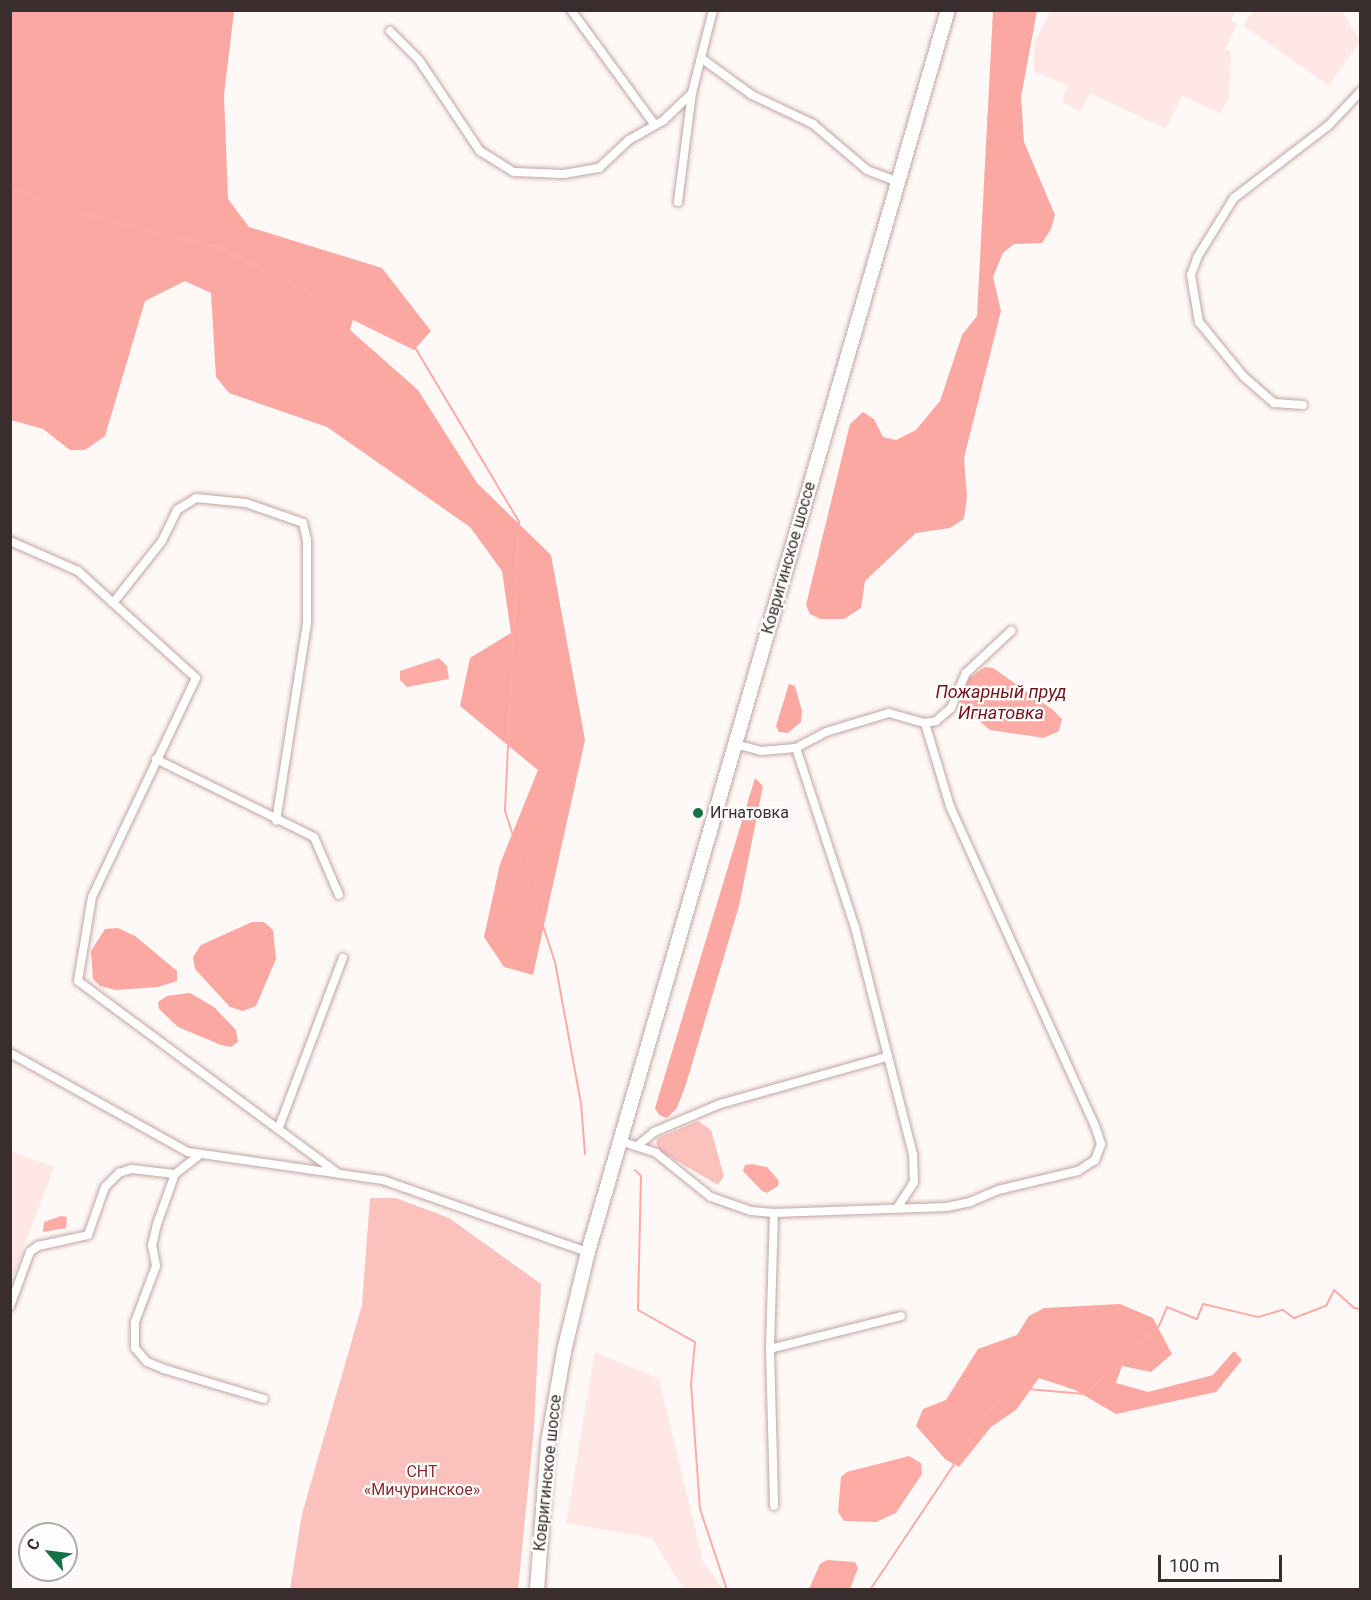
<!DOCTYPE html>
<meta charset="utf-8">
<style>
body{margin:0}
#map{position:relative;width:1371px;height:1600px;overflow:hidden;background:#fef8f7;font-family:Roboto,sans-serif}
div>[style]{position:absolute}
[style*='--x']{left:calc(var(--x)*1px);top:calc(var(--y)*1px);width:calc(var(--w)*1px);rotate:calc(var(--a)*1deg)}
.built>*{inset:0;background:#ffe7e5}
.green>*{inset:0;background:#fbc2bd}
.forest>*{inset:0;background:#fca8a2}
.water>*{inset:0;background:#ffaba5}
.stream>*{height:2px;margin:-1px;padding:0 1px;transform-origin:1px;border-radius:1px;background:#ffaba5}
.roads{filter:drop-shadow(0 0 2px #c1a5a2) drop-shadow(0 0 2px #c1a5a2)}
.street>*{height:8px;margin:-4px;padding:0 4px;transform-origin:4px;border-radius:4px;background:#fff}
.primary>*{height:14px;margin:-7px;padding:0 7px;transform-origin:7px;border-radius:7px;background:#fff}
.dots>*{width:16px;height:16px;translate:-50% -50%;box-sizing:border-box;border:3px solid #fff;border-radius:50%}
span{translate:-50% -50%;white-space:nowrap;text-align:center;line-height:1.15;-webkit-text-stroke:4.5px #fff;paint-order:stroke}
.street-label{font-size:16px;color:#392e2d}
.poi-label{font-size:16px;color:#392e2d}
.left{translate:0 -50%;text-align:left}
.park-label{font-size:16px;color:#8b2b2c}
.water-label{font-size:18px;color:#721218;font-style:italic}
.frame{position:absolute;inset:0;border:12px solid #392e2d;pointer-events:none}
.north{position:absolute;left:18px;top:1522px;width:60px;height:60px;box-sizing:border-box;background:#fff;border:2px solid #b0abab;border-radius:50%;rotate:298deg;font-size:16px;font-weight:700;line-height:24px;text-align:center;color:#392e2d}
.north::after{content:'';display:block;margin:auto;width:21px;height:27px;background:#157247;clip-path:polygon(50% 0,100% 100%,50% 72%,0 100%)}
.scale{position:absolute;left:1158px;top:1555px;width:124px;height:27px;box-sizing:border-box;border:3px solid #392e2d;border-top:0;padding-left:8px;font-size:18px;line-height:21px;white-space:nowrap;color:#392e2d;-webkit-text-stroke:4px #fff;paint-order:stroke}
</style>
<div id="map">
<div class="built">
<div style="clip-path:polygon(1051px 10px,1236px 11px,1231px 20px,1237px 24px,1225px 49px,1231px 51px,1229px 97px,1220px 113px,1182px 96px,1166px 129px,1090px 93px,1080px 112px,1062px 101px,1067px 86px,1034px 71px,1034px 44px)"></div>
<div style="clip-path:polygon(1253px 11px,1342px 11px,1360px 41px,1329px 86px,1243px 25px)"></div>
<div style="clip-path:polygon(11px 1151px,54px 1167px,11px 1281px,10px 1151px)"></div>
<div style="clip-path:polygon(595px 1352px,659px 1379px,703px 1562px,723px 1589px,683px 1589px,652px 1538px,566px 1523px)"></div>
</div>
<div class="green">
<div style="clip-path:polygon(698px 1121px,711px 1130px,724px 1176px,718px 1185px,660px 1151px,656px 1143px,658px 1138px)"></div>
<div style="clip-path:polygon(370px 1198px,396px 1198px,449px 1218px,541px 1284px,534px 1428px,518px 1589px,290px 1589px,302px 1514px,362px 1305px)"></div>
</div>
<div class="forest">
<div style="clip-path:polygon(11px 10px,234px 11px,224px 95px,228px 199px,249px 227px,382px 268px,431px 331px,414px 350px,353px 320px,350px 330px,418px 390px,477px 483px,551px 555px,585px 740px,533px 975px,504px 967px,484px 937px,500px 864px,538px 770px,460px 706px,470px 658px,511px 633px,502px 571px,470px 527px,327px 427px,229px 393px,216px 377px,211px 293px,185px 281px,145px 301px,105px 436px,85px 450px,70px 450px,43px 429px,11px 420px)"></div>
<div style="clip-path:polygon(993px 11px,1037px 11px,1021px 97px,1024px 142px,1055px 215px,1051px 229px,1042px 243px,1014px 244px,1003px 253px,993px 277px,1001px 311px,964px 458px,967px 497px,964px 519px,950px 528px,916px 533px,865px 581px,861px 608px,844px 619px,820px 619px,810px 614px,806px 605px,850px 424px,863px 412px,874px 419px,883px 437px,896px 440px,916px 430px,940px 401px,962px 335px,977px 316px)"></div>
<div style="clip-path:polygon(789px 684px,795px 686px,802px 711px,801px 722px,788px 733px,779px 732px,776px 726px)"></div>
<div style="clip-path:polygon(755px 778px,763px 786px,739px 906px,686px 1084px,677px 1108px,667px 1118px,659px 1115px,655px 1108px)"></div>
<div style="clip-path:polygon(252px 922px,264px 922px,273px 930px,276px 959px,256px 1006px,243px 1011px,230px 1007px,195px 969px,193px 957px,201px 945px)"></div>
<div style="clip-path:polygon(118px 928px,135px 936px,177px 971px,177px 981px,158px 987px,116px 990px,100px 986px,93px 979px,91px 951px,105px 929px)"></div>
<div style="clip-path:polygon(190px 993px,214px 1007px,236px 1030px,238px 1042px,231px 1047px,221px 1045px,178px 1027px,159px 1009px,158px 1002px,167px 996px)"></div>
<div style="clip-path:polygon(1120px 1304px,1153px 1318px,1172px 1354px,1151px 1372px,1122px 1366px,1116px 1383px,1148px 1392px,1213px 1375px,1234px 1351px,1242px 1360px,1216px 1392px,1116px 1414px,1075px 1390px,1039px 1378px,1016px 1410px,991px 1427px,959px 1467px,945px 1459px,916px 1426px,923px 1409px,946px 1400px,978px 1349px,1017px 1335px,1029px 1316px,1044px 1308px)"></div>
</div>
<div class="water">
<div style="clip-path:polygon(439px 658px,447px 666px,449px 679px,407px 687px,400px 680px,400px 671px)"></div>
<div style="clip-path:polygon(985px 667px,993px 668px,1053px 710px,1062px 719px,1059px 731px,1044px 738px,990px 730px,964px 708px,960px 701px,969px 678px)"></div>
<div style="clip-path:polygon(752px 1164px,767px 1167px,779px 1181px,778px 1186px,767px 1193px,762px 1191px,743px 1171px,745px 1165px)"></div>
<div style="clip-path:polygon(61px 1216px,67px 1217px,66px 1228px,43px 1232px,44px 1222px)"></div>
<div style="clip-path:polygon(909px 1456px,921px 1463px,922px 1474px,896px 1513px,876px 1522px,844px 1521px,838px 1512px,841px 1477px,847px 1472px)"></div>
<div style="clip-path:polygon(827px 1560px,855px 1562px,858px 1568px,850px 1589px,809px 1589px,820px 1564px)"></div>
</div>
<div class="stream">
<div style="--x:10;--y:189;--w:78;--a:18.7"></div>
<div style="--x:84;--y:214;--w:140;--a:14"></div>
<div style="--x:220;--y:248;--w:220;--a:27.3"></div>
<div style="--x:416;--y:349;--w:201;--a:59.2"></div>
<div style="--x:519;--y:522;--w:289;--a:92.8"></div>
<div style="--x:505;--y:811;--w:159;--a:71.7"></div>
<div style="--x:555;--y:962;--w:143;--a:79.6"></div>
<div style="--x:581;--y:1103;--w:51;--a:85.5"></div>
<div style="--x:635;--y:1170;--w:8;--a:45"></div>
<div style="--x:641;--y:1176;--w:134;--a:91.3"></div>
<div style="--x:638;--y:1310;--w:65;--a:29.3"></div>
<div style="--x:695;--y:1342;--w:42;--a:95.4"></div>
<div style="--x:691;--y:1384;--w:125;--a:85.9"></div>
<div style="--x:700;--y:1509;--w:85;--a:71.6"></div>
<div style="--x:870;--y:1590;--w:244;--a:-56.2"></div>
<div style="--x:1006;--y:1387;--w:79;--a:5.1"></div>
<div style="--x:1085;--y:1394;--w:100;--a:-42.6"></div>
<div style="--x:1159;--y:1326;--w:21;--a:-67"></div>
<div style="--x:1167;--y:1307;--w:32;--a:22"></div>
<div style="--x:1197;--y:1319;--w:16;--a:-68"></div>
<div style="--x:1203;--y:1304;--w:57;--a:13.3"></div>
<div style="--x:1258;--y:1317;--w:26;--a:-16"></div>
<div style="--x:1283;--y:1310;--w:14;--a:36"></div>
<div style="--x:1294;--y:1318;--w:34;--a:-21"></div>
<div style="--x:1326;--y:1306;--w:18;--a:-63"></div>
<div style="--x:1334;--y:1290;--w:27;--a:42"></div>
<div style="--x:1354;--y:1308;--w:6;--a:9"></div>
</div>
<div class="roads">
<div class="street">
<div style="--x:571;--y:10;--w:142;--a:53.9"></div>
<div style="--x:390;--y:31;--w:41;--a:45"></div>
<div style="--x:419;--y:60;--w:110;--a:56.2"></div>
<div style="--x:480;--y:151;--w:40;--a:32"></div>
<div style="--x:514;--y:172;--w:50;--a:2.3"></div>
<div style="--x:564;--y:174;--w:36;--a:-10"></div>
<div style="--x:599;--y:168;--w:41;--a:-43"></div>
<div style="--x:629;--y:140;--w:40;--a:-29.7"></div>
<div style="--x:664;--y:120;--w:39;--a:-44"></div>
<div style="--x:701;--y:58;--w:63;--a:36"></div>
<div style="--x:752;--y:95;--w:68;--a:25.4"></div>
<div style="--x:813;--y:124;--w:71;--a:40.4"></div>
<div style="--x:867;--y:170;--w:33;--a:21"></div>
<div style="--x:678;--y:202;--w:110;--a:-82.7"></div>
<div style="--x:692;--y:93;--w:86;--a:-75.8"></div>
<div style="--x:1303;--y:405;--w:29;--a:-176"></div>
<div style="--x:1274;--y:403;--w:40;--a:-139"></div>
<div style="--x:1244;--y:377;--w:71;--a:-129.3"></div>
<div style="--x:1199;--y:322;--w:48;--a:-99.7"></div>
<div style="--x:1191;--y:275;--w:20;--a:-70"></div>
<div style="--x:1198;--y:256;--w:68;--a:-58.2"></div>
<div style="--x:1234;--y:198;--w:118;--a:-37.5"></div>
<div style="--x:1328;--y:126;--w:47;--a:-46.7"></div>
<div style="--x:10;--y:541;--w:74;--a:23.8"></div>
<div style="--x:78;--y:571;--w:159;--a:42.2"></div>
<div style="--x:196;--y:678;--w:242;--a:115.4"></div>
<div style="--x:92;--y:897;--w:85;--a:99.5"></div>
<div style="--x:78;--y:981;--w:321;--a:36.5"></div>
<div style="--x:113;--y:603;--w:79;--a:-51.7"></div>
<div style="--x:162;--y:541;--w:34;--a:-64"></div>
<div style="--x:177;--y:510;--w:22;--a:-32"></div>
<div style="--x:196;--y:498;--w:50;--a:5.7"></div>
<div style="--x:246;--y:503;--w:60;--a:19.3"></div>
<div style="--x:303;--y:523;--w:17;--a:77"></div>
<div style="--x:307;--y:540;--w:83;--a:90"></div>
<div style="--x:307;--y:623;--w:200;--a:98.9"></div>
<div style="--x:735;--y:744;--w:27;--a:15"></div>
<div style="--x:761;--y:751;--w:35;--a:-5"></div>
<div style="--x:796;--y:748;--w:34;--a:-28"></div>
<div style="--x:826;--y:732;--w:66;--a:-16.8"></div>
<div style="--x:889;--y:713;--w:37;--a:16"></div>
<div style="--x:925;--y:723;--w:11;--a:-10"></div>
<div style="--x:936;--y:721;--w:20;--a:-41"></div>
<div style="--x:951;--y:708;--w:38;--a:-67"></div>
<div style="--x:966;--y:673;--w:62;--a:-43"></div>
<div style="--x:796;--y:748;--w:188;--a:71.8"></div>
<div style="--x:855;--y:927;--w:234;--a:75.7"></div>
<div style="--x:913;--y:1154;--w:28;--a:88"></div>
<div style="--x:914;--y:1182;--w:31;--a:123"></div>
<div style="--x:156;--y:759;--w:176;--a:26.3"></div>
<div style="--x:314;--y:837;--w:63;--a:66.7"></div>
<div style="--x:10;--y:1053;--w:204;--a:29.1"></div>
<div style="--x:188;--y:1152;--w:197;--a:8.2"></div>
<div style="--x:383;--y:1180;--w:217;--a:19.4"></div>
<div style="--x:279;--y:1127;--w:181;--a:-69.3"></div>
<div style="--x:623;--y:1142;--w:35;--a:18"></div>
<div style="--x:656;--y:1153;--w:70;--a:38.7"></div>
<div style="--x:711;--y:1197;--w:42;--a:19.3"></div>
<div style="--x:751;--y:1211;--w:23;--a:5"></div>
<div style="--x:774;--y:1213;--w:173;--a:-2"></div>
<div style="--x:947;--y:1207;--w:24;--a:-12"></div>
<div style="--x:970;--y:1202;--w:30;--a:-23"></div>
<div style="--x:998;--y:1190;--w:82;--a:-13.4"></div>
<div style="--x:1078;--y:1171;--w:20;--a:-33"></div>
<div style="--x:1095;--y:1160;--w:17;--a:-69"></div>
<div style="--x:1101;--y:1144;--w:19;--a:-108"></div>
<div style="--x:1095;--y:1126;--w:351;--a:-114.4"></div>
<div style="--x:950;--y:806;--w:87;--a:-106.8"></div>
<div style="--x:637;--y:1146;--w:22;--a:-39"></div>
<div style="--x:654;--y:1132;--w:72;--a:-23"></div>
<div style="--x:720;--y:1104;--w:173;--a:-15.8"></div>
<div style="--x:175;--y:1174;--w:53;--a:109.8"></div>
<div style="--x:157;--y:1224;--w:22;--a:103"></div>
<div style="--x:152;--y:1245;--w:21;--a:79"></div>
<div style="--x:156;--y:1266;--w:60;--a:110.6"></div>
<div style="--x:135;--y:1322;--w:26;--a:90"></div>
<div style="--x:135;--y:1348;--w:18;--a:49"></div>
<div style="--x:147;--y:1362;--w:18;--a:22"></div>
<div style="--x:164;--y:1369;--w:104;--a:16.7"></div>
<div style="--x:774;--y:1213;--w:136;--a:91.7"></div>
<div style="--x:770;--y:1349;--w:157;--a:88.5"></div>
<div style="--x:10;--y:1306;--w:58;--a:-69.7"></div>
<div style="--x:30;--y:1252;--w:10;--a:-37"></div>
<div style="--x:38;--y:1246;--w:51;--a:-12.4"></div>
<div style="--x:88;--y:1235;--w:51;--a:-70.5"></div>
<div style="--x:105;--y:1187;--w:20;--a:-45"></div>
<div style="--x:119;--y:1173;--w:13;--a:-18"></div>
<div style="--x:131;--y:1169;--w:44;--a:6.5"></div>
<div style="--x:175;--y:1174;--w:31;--a:-38"></div>
<div style="--x:770;--y:1349;--w:135;--a:-14.1"></div>
</div>
<div class="primary">
<div style="--x:537;--y:1590;--w:147;--a:-85.7"></div>
<div style="--x:548;--y:1443;--w:93;--a:-80.1"></div>
<div style="--x:564;--y:1351;--w:102;--a:-76.4"></div>
<div style="--x:588;--y:1252;--w:1293;--a:-73.84"></div>
</div>
</div>
<div class="dots">
<div style="left:698px;top:813px;background:#157247"></div>
</div>
<div class="street-label">
<span style="left:789px;top:558px;rotate:-74deg">Ковригинское шоссе</span>
<span style="left:548px;top:1473px;rotate:-84deg">Ковригинское шоссе</span>
</div>
<div class="poi-label">
<span class="left" style="left:710px;top:813px">Игнатовка</span>
</div>
<div class="park-label">
<span style="left:422px;top:1481px">СНТ<br>«Мичуринское»</span>
</div>
<div class="water-label">
<span style="left:1001px;top:703px">Пожарный пруд<br>Игнатовка</span>
</div>
<div class="frame"></div>
<div class="north">С</div>
<div class="scale">100 m</div>
</div>
